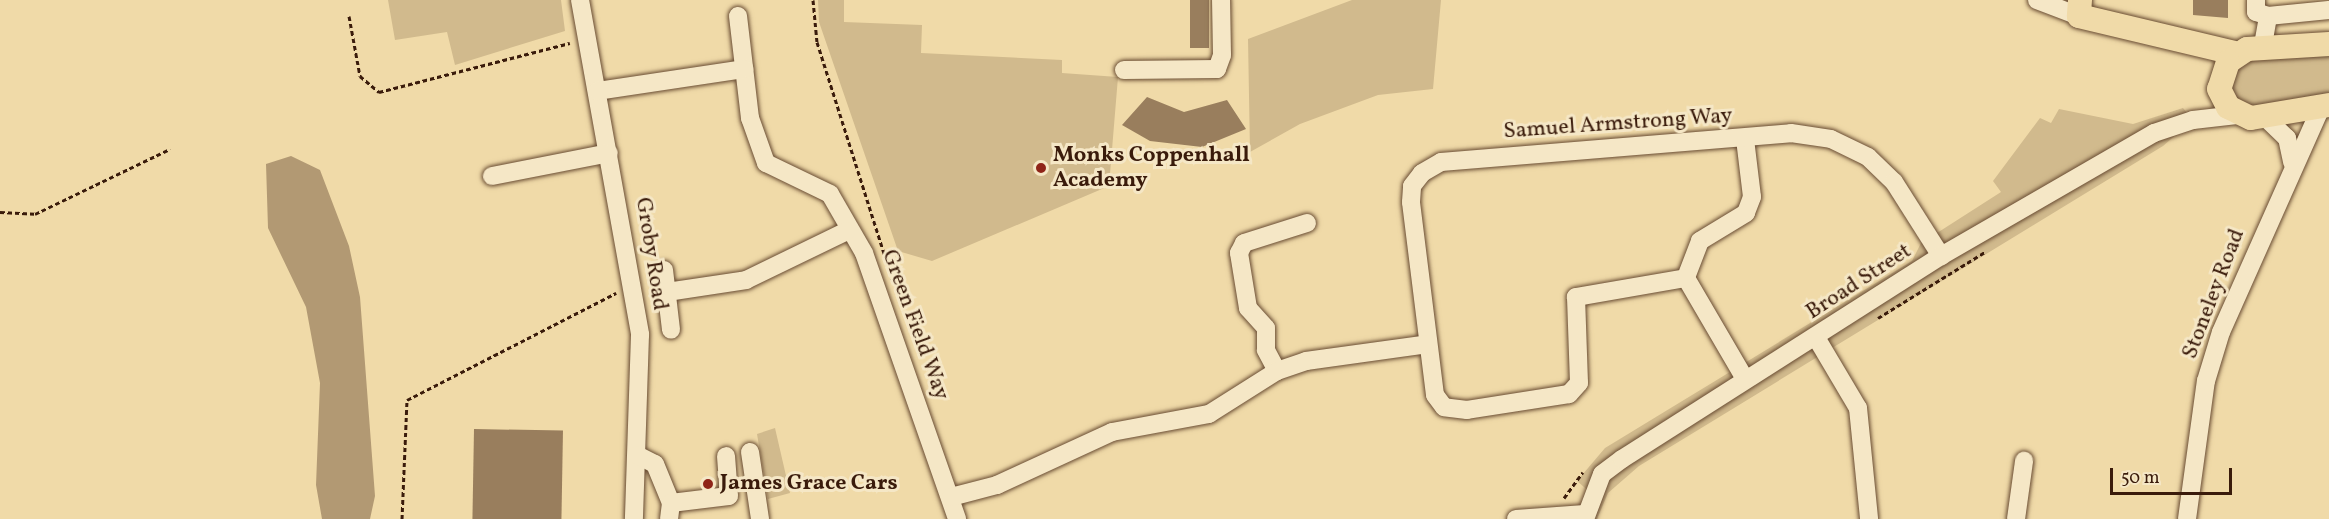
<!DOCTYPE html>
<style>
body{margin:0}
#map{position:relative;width:2329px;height:519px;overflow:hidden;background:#f0daa8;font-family:Vollkorn,serif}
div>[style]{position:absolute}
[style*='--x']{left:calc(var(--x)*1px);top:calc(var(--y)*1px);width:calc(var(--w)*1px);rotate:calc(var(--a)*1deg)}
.green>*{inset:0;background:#d1ba8d}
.water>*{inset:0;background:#b29973}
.building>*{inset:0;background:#997e5d;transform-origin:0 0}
.path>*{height:3px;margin-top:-1.5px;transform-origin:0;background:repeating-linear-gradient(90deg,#3a1b0b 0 4.5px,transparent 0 7.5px)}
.roads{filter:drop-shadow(0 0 2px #684b32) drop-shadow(0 0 2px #684b32)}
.minor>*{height:18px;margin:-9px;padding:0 9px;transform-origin:9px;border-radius:9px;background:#f5e7c6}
.major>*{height:24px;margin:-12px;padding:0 12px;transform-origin:12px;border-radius:12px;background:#f0daa8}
.dots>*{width:16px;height:16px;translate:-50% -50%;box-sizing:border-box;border:3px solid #f5e7c6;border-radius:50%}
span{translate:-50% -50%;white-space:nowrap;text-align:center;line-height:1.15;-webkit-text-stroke:6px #f5e7c6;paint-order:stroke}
.street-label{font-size:22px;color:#3a1b0b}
.poi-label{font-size:22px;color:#3a1b0b;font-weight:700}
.left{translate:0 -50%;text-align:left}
.scale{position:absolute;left:2110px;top:468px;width:122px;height:27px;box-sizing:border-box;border:3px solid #3a1b0b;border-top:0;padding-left:8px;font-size:18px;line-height:21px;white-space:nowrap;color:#3a1b0b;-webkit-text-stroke:4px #f5e7c6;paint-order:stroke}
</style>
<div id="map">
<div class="green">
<div style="clip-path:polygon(388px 0,561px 0,565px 31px,455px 65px,447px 32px,395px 40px)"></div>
<div style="clip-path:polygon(818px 0,844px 0,844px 22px,922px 25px,921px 53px,1062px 60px,1062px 73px,1118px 77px,1109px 186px,932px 261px,898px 251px,819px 22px)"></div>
<div style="clip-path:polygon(1352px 0,1441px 0,1433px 89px,1378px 95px,1300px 124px,1250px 152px,1248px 39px)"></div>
<div style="clip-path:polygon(2329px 44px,2329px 105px,2251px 118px,2219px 82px,2228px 62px)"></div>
<div style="clip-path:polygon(2183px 108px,2193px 120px,2163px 146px,1639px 466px,1608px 493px,1597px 519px,1585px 519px,1591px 493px,1577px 481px,1605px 448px,1912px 261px,1926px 233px,1937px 233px,2001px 192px,1993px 181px,2040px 118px,2051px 123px,2059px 109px,2133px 124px)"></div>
<div style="clip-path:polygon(775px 428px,790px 493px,768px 499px,757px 434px)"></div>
</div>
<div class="water">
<div style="clip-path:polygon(291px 156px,320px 170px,349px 246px,360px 297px,375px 496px,370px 519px,322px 519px,316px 485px,320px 383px,306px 307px,268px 228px,266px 164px)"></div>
</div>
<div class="building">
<div style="left:1190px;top:0;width:19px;height:48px"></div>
<div style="clip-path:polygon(2193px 0,2228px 0,2228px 18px,2193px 15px)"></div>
<div style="clip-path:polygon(1147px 97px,1184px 112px,1227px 100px,1246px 129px,1202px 147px,1150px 141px,1122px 125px)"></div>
<div style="left:474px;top:429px;width:89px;height:90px;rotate:1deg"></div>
</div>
<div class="path">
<div style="--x:813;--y:0;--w:42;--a:84.6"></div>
<div style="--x:817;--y:42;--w:251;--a:72.4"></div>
<div style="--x:349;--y:16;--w:61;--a:79.6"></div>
<div style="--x:360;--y:76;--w:25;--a:40"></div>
<div style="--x:379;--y:92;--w:197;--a:-14.4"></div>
<div style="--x:0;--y:212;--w:35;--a:3"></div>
<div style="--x:35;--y:214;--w:150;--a:-25.7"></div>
<div style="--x:1878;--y:318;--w:126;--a:-31.7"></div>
<div style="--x:1564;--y:498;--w:32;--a:-54"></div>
<div style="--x:402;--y:519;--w:119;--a:-87.6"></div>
<div style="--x:407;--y:400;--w:235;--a:-27.1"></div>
</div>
<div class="roads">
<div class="minor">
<div style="--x:580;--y:0;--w:340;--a:79.8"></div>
<div style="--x:640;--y:335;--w:184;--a:91.9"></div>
<div style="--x:2037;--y:0;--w:45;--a:20.9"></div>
<div style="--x:2256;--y:0;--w:12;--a:90"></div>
<div style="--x:2256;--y:12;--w:13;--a:18"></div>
<div style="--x:738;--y:16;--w:103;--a:83.3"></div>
<div style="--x:750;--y:118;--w:48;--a:70.4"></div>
<div style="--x:766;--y:163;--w:71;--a:25.8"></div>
<div style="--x:830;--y:194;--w:68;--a:60"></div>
<div style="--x:864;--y:253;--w:282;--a:70.7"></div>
<div style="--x:2263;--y:45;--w:29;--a:-80"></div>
<div style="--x:2268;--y:16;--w:61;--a:-5.6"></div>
<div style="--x:1124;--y:70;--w:93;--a:-0.6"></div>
<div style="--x:1217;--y:69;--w:15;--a:-70"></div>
<div style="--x:1222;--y:55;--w:55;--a:-91"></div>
<div style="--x:597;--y:91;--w:149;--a:-8.5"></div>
<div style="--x:2267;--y:119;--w:28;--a:44"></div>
<div style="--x:2287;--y:138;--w:25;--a:78"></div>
<div style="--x:1745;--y:139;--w:58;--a:83.1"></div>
<div style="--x:1752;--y:197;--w:17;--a:111"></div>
<div style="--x:1746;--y:213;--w:54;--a:148.7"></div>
<div style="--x:1700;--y:241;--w:40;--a:111"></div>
<div style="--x:1686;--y:278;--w:112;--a:170.2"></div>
<div style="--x:1576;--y:297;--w:86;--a:88"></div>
<div style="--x:1579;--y:383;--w:15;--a:132"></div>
<div style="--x:1569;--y:394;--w:103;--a:171.1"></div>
<div style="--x:1467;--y:410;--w:23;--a:-173"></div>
<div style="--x:1444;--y:407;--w:15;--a:-127"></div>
<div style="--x:1435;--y:395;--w:194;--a:-97.1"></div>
<div style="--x:1411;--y:202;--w:16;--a:-86"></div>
<div style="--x:1412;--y:186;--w:16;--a:-52"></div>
<div style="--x:1422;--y:173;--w:22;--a:-30"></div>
<div style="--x:1441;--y:162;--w:351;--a:-4.7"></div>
<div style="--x:1791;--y:133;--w:40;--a:8.5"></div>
<div style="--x:1831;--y:139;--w:41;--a:25.9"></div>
<div style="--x:1868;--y:157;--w:36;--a:44"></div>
<div style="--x:1894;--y:182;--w:88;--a:57.6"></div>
<div style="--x:492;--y:176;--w:119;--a:-11.1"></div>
<div style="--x:664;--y:270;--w:60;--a:83.3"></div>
<div style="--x:1686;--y:278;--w:117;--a:59.7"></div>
<div style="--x:667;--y:292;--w:80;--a:-8.6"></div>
<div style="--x:746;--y:280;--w:112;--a:-25.9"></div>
<div style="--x:1817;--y:339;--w:80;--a:59.3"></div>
<div style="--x:1858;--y:408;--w:112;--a:84.3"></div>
<div style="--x:1277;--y:371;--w:24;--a:-118"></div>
<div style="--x:1266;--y:350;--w:22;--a:-90"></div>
<div style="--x:1266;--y:328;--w:27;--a:-132"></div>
<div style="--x:1248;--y:308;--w:56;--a:-99.3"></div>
<div style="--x:1239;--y:253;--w:11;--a:-63"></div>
<div style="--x:1244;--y:243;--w:66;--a:-17.6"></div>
<div style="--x:750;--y:452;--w:68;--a:81.5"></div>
<div style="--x:637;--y:455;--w:20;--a:27"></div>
<div style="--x:655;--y:464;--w:42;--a:67.7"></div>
<div style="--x:671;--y:503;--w:16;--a:97"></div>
<div style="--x:951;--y:497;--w:48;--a:-14.6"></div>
<div style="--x:997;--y:485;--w:127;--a:-24.7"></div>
<div style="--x:1112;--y:432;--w:99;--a:-10.5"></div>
<div style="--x:1209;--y:414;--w:80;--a:-32.3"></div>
<div style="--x:1277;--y:371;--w:31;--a:-19"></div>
<div style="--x:1306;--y:361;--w:123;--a:-7.9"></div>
<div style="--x:671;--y:503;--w:58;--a:-6.9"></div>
<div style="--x:729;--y:496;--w:40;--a:-94.3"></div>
<div style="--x:1516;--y:519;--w:69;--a:-4.1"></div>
<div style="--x:1585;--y:519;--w:48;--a:-69.3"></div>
<div style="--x:1602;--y:474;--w:25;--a:-37"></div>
<div style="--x:1622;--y:459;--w:378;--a:-32.5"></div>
<div style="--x:1941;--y:256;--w:246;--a:-30"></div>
<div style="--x:2154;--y:133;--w:41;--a:-18.4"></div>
<div style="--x:2193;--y:120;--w:44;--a:-6.5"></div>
<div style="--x:2016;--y:519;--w:59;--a:-82.1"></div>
<div style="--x:2187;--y:519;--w:139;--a:-82.2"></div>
<div style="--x:2206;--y:381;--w:51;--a:-73"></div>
<div style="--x:2221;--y:332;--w:246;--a:-66"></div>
</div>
<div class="major">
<div style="--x:2080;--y:0;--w:16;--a:94"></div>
<div style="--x:2079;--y:16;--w:163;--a:13.4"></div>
<div style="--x:2329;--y:44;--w:82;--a:176.5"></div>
<div style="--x:2247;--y:49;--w:23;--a:146"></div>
<div style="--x:2228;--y:62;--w:28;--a:108"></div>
<div style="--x:2219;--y:89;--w:20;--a:63"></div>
<div style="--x:2228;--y:107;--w:25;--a:26"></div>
<div style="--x:2251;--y:118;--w:79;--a:-9.5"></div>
</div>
</div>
<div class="dots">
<div style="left:1041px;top:168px;background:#8f2418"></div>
<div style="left:708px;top:484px;background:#8f2418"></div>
</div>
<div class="street-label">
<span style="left:1618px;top:124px;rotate:-4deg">Samuel Armstrong Way</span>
<span style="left:651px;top:254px;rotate:81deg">Groby Road</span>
<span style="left:1859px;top:282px;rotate:-33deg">Broad Street</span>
<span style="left:2214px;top:294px;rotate:-69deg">Stoneley Road</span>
<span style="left:915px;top:325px;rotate:70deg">Green Field Way</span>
</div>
<div class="poi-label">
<span class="left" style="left:1053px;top:168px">Monks Coppenhall<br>Academy</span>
<span class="left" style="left:720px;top:484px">James Grace Cars</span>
</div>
<div class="scale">50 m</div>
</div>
